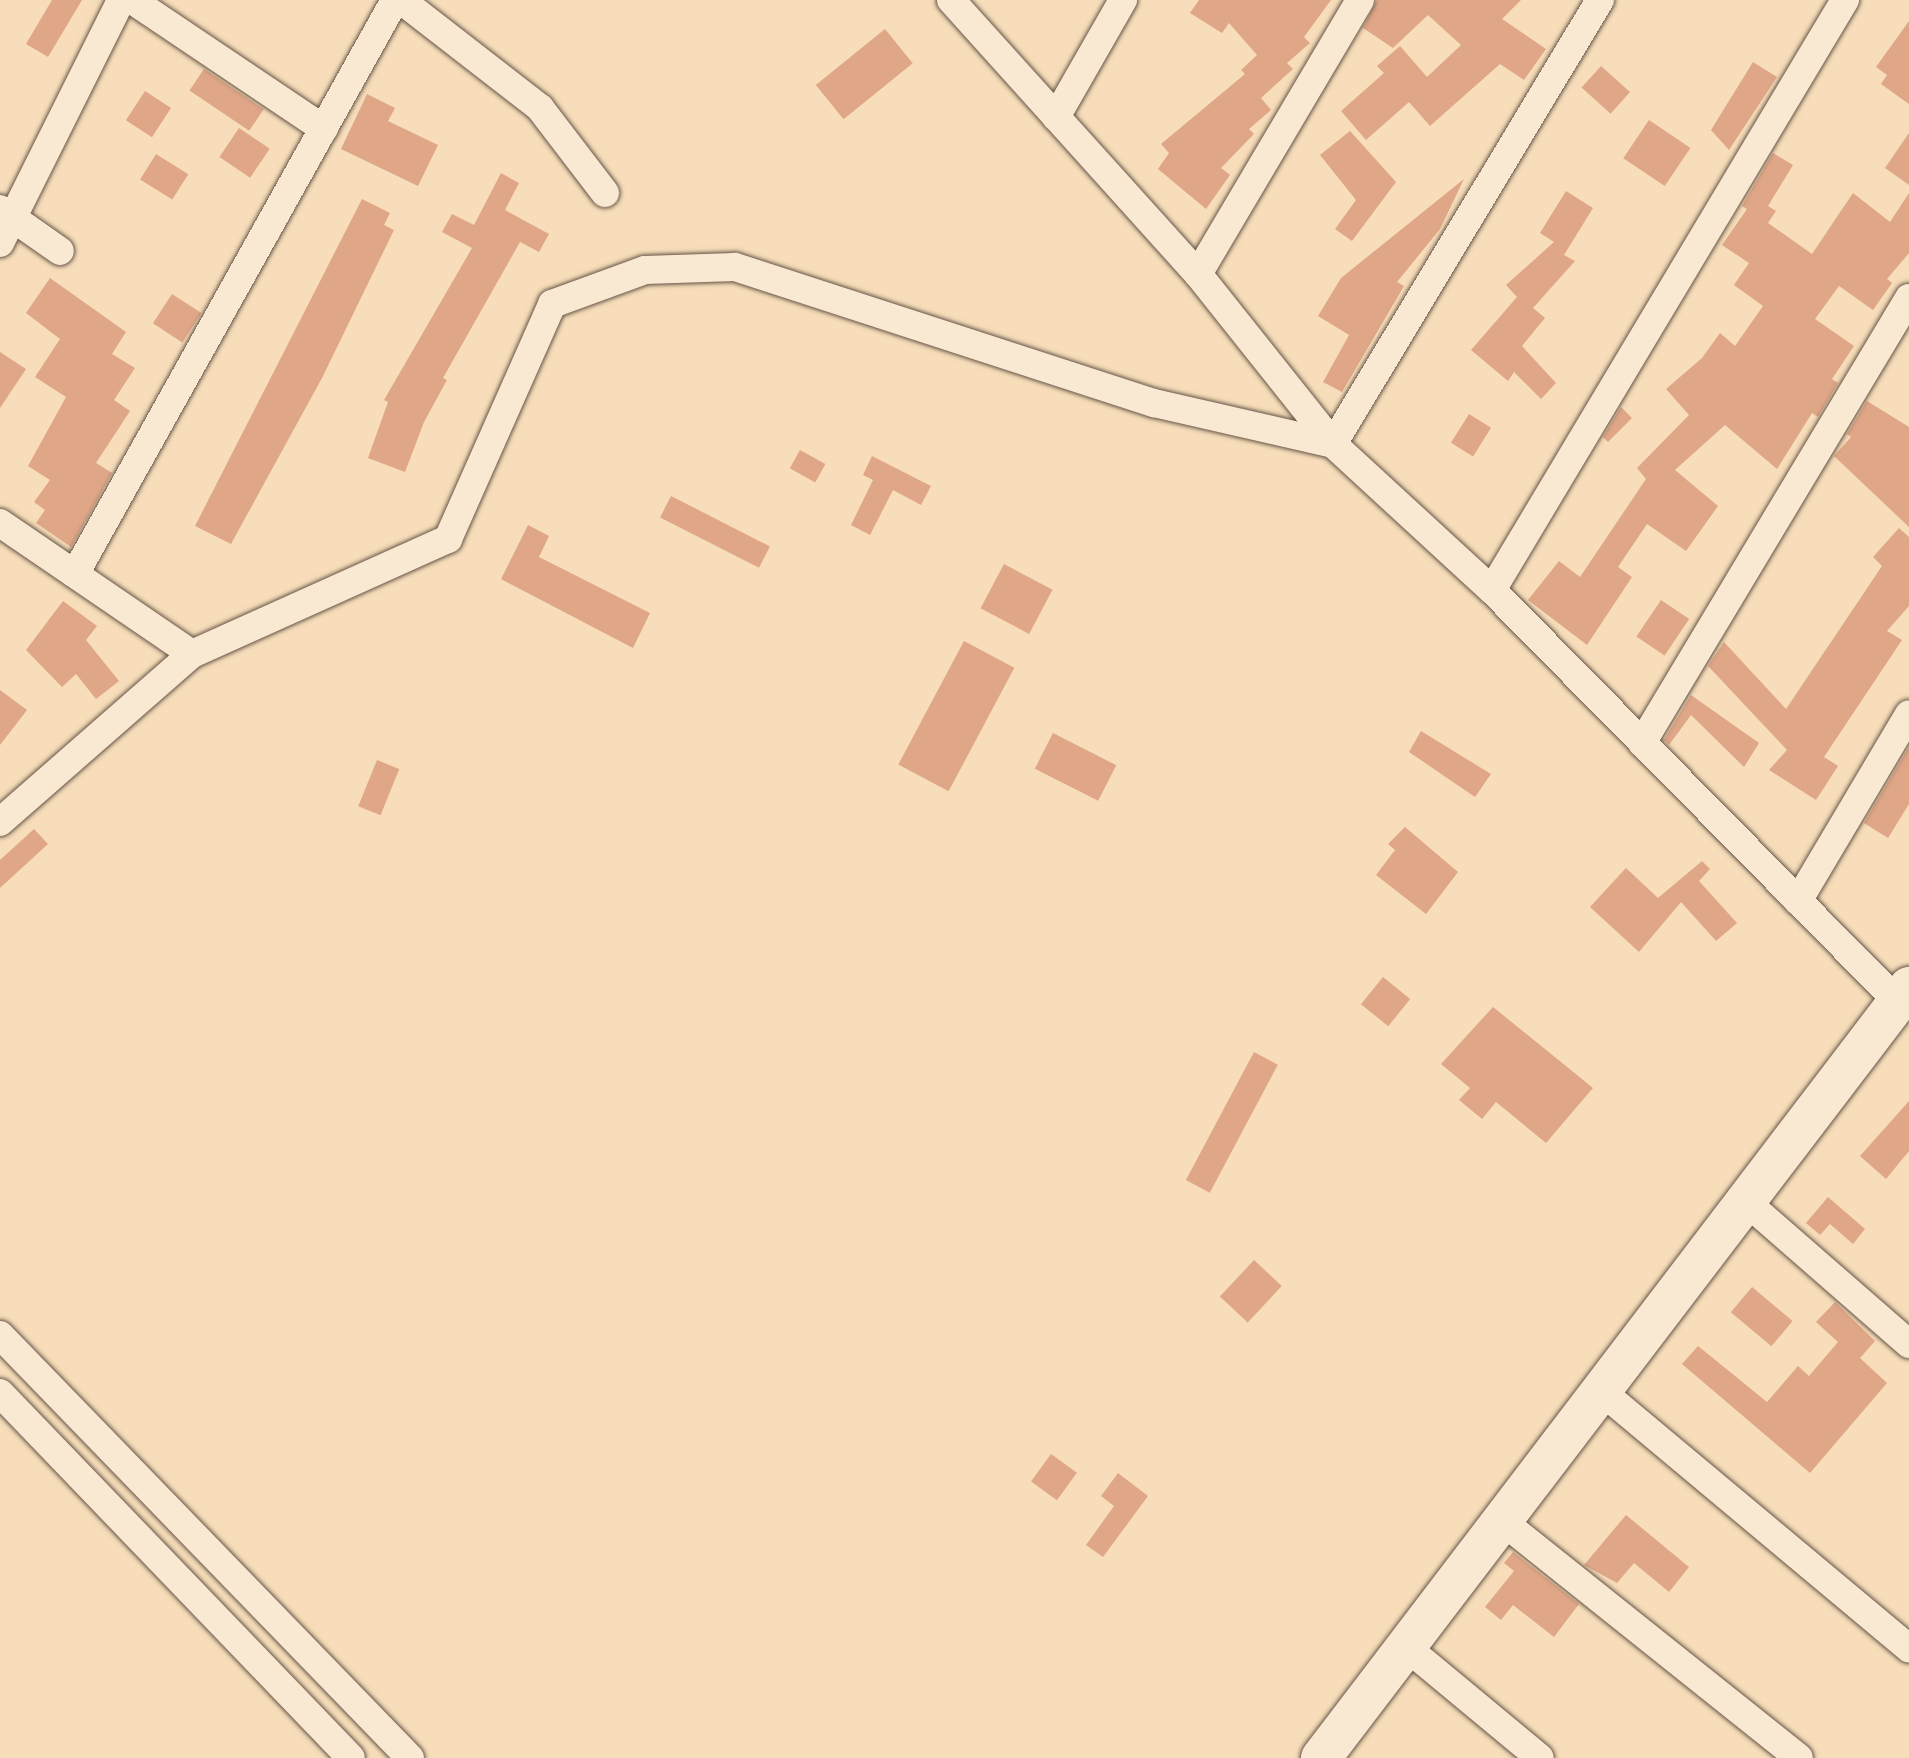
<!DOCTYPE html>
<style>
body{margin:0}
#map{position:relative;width:1909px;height:1758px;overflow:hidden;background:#f7ddb9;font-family:"IM FELL Double Pica",serif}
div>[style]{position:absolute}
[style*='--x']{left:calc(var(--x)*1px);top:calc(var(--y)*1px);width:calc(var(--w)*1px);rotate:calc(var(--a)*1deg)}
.building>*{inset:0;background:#e0a688;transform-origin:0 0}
.roads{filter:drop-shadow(0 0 2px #655548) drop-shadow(0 0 2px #655548)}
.street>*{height:28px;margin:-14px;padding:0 14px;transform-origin:14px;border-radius:14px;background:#fae9d2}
.secondary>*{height:40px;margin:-20px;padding:0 20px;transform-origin:20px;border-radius:20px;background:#fae9d2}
span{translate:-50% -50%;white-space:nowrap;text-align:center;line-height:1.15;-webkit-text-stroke:6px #fae9d2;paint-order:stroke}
</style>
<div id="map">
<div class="building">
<div style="clip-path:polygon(52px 0,82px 0,48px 57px,26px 44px)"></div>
<div style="clip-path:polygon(1199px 0,1331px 0,1304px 37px,1310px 43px,1287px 63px,1293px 69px,1261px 98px,1271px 110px,1249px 129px,1254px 134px,1221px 168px,1230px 175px,1206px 209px,1158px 169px,1169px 153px,1161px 144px,1245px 74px,1241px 70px,1257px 55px,1229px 23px,1222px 33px,1190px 13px)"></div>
<div style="clip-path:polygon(1377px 0,1521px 0,1502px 19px,1546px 49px,1524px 80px,1500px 64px,1430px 126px,1409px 102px,1366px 140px,1341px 111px,1384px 73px,1377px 66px,1400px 46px,1427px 77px,1461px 45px,1428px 15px,1393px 48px,1363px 28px)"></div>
<div style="clip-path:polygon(1909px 21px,1909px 104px,1881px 84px,1887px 75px,1876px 67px)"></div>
<div style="left:885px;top:29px;width:44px;height:89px;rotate:51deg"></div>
<div style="clip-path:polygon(1753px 62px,1777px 77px,1729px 150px,1711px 130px)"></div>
<div style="left:1601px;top:66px;width:39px;height:29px;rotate:42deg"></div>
<div style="left:204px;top:69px;width:72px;height:26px;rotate:34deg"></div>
<div style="left:145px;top:91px;width:31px;height:35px;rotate:33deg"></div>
<div style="clip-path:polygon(367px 94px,395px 108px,388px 121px,438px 145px,418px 186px,341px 149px)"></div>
<div style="left:1649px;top:120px;width:50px;height:46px;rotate:34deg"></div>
<div style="left:239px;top:128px;width:37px;height:35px;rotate:34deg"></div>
<div style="clip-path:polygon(1350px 131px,1396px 182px,1352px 241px,1335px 229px,1356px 200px,1320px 155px)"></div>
<div style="clip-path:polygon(1909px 133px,1909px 185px,1885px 168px)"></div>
<div style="clip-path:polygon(1773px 153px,1793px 165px,1768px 206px,1776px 211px,1768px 223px,1812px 254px,1853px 193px,1890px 222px,1909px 193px,1909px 253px,1887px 279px,1892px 283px,1873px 310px,1839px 286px,1815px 319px,1854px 346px,1832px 379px,1838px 383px,1818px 417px,1812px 413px,1777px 469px,1725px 425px,1675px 470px,1718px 506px,1686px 551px,1647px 524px,1618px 567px,1632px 577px,1587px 645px,1528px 600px,1559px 561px,1580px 577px,1646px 479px,1637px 468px,1689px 415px,1666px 389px,1702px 358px,1720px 333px,1735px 346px,1763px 306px,1734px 285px,1749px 263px,1722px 245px,1747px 209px,1742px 206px)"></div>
<div style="left:156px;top:154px;width:38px;height:30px;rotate:32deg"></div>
<div style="clip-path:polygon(501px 173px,519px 183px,505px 210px,549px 234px,539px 252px,520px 242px,443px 378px,447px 380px,424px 422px,405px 472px,368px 458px,388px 402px,384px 400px,472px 248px,442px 232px,452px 214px,474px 225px)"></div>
<div style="clip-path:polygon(1464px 179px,1440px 229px,1397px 282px,1404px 286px,1342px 392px,1323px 382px,1349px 335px,1318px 316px,1341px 278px)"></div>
<div style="clip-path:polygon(1566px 191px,1593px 208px,1564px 255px,1575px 261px,1533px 308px,1545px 318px,1522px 346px,1556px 383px,1541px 399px,1514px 372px,1508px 381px,1471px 350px,1517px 297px,1506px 285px,1554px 242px,1540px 233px)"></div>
<div style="clip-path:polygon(362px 199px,390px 213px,384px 225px,394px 230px,322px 378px,231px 544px,195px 526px)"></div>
<div style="clip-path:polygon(50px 278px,126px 332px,112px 354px,135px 368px,114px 400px,130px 411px,96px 463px,112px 473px,71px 547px,36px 523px,45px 510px,34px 502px,50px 480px,28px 466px,66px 397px,35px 377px,60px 339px,26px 313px)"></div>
<div style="left:172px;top:294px;width:35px;height:35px;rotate:33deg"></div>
<div style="clip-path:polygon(0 352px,26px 369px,0 408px)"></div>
<div style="clip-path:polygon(1867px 401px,1909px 427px,1909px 527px,1834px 456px,1851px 437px,1847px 434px)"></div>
<div style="clip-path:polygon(1621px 407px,1632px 418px,1608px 442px,1603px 437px)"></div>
<div style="left:1469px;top:414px;width:26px;height:34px;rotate:32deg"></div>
<div style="left:800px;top:450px;width:29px;height:21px;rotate:29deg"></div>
<div style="clip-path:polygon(872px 456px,931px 486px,921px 505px,893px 490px,870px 535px,851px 525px,873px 480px,863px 475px)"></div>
<div style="left:671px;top:496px;width:111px;height:24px;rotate:27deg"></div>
<div style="clip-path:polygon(528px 525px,549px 536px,539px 557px,650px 613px,633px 648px,501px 579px)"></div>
<div style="clip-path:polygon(1899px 528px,1909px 537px,1909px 606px,1887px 631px,1902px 640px,1824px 757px,1838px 766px,1816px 800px,1769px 770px,1787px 750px,1708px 666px,1724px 642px,1786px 709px,1882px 566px,1873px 557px)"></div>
<div style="left:1004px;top:564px;width:55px;height:50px;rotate:28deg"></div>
<div style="left:1661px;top:600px;width:34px;height:44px;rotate:34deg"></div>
<div style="clip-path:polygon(63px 601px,97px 626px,86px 640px,119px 681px,96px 699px,76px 674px,62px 687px,26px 650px)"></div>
<div style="left:964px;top:641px;width:57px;height:140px;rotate:28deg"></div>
<div style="clip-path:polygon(0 690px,27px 710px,0 745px)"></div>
<div style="clip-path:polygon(1691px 695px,1759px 743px,1744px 767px,1691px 715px,1669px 745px,1664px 740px)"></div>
<div style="clip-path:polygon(1421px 731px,1491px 774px,1475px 797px,1409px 752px)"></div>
<div style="left:1053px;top:733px;width:71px;height:40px;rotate:27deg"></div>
<div style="clip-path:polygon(1909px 747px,1909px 804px,1888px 838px,1864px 823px)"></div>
<div style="left:377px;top:760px;width:24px;height:50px;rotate:22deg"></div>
<div style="clip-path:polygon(1405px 827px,1458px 872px,1426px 914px,1376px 875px,1395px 850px,1388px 844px)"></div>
<div style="clip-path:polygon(34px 829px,48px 844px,0 888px,0 860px)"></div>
<div style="clip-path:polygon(1702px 861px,1710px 869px,1699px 881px,1737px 923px,1716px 941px,1681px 902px,1639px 952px,1590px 907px,1626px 868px,1658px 898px)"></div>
<div style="left:1383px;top:977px;width:35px;height:35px;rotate:39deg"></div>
<div style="clip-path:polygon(1493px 1007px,1593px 1088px,1546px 1143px,1496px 1102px,1482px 1119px,1459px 1100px,1470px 1088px,1441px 1064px)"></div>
<div style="left:1254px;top:1052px;width:27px;height:145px;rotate:28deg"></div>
<div style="clip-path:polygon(1909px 1101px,1909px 1151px,1886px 1179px,1860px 1156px)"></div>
<div style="clip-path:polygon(1828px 1197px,1865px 1229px,1853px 1244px,1830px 1224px,1820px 1235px,1806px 1223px)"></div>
<div style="left:1254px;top:1260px;width:38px;height:50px;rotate:43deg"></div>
<div style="left:1752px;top:1287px;width:53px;height:33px;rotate:40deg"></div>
<div style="clip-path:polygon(1835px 1302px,1875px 1341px,1860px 1358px,1887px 1383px,1810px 1473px,1682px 1364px,1698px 1346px,1767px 1402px,1798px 1366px,1809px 1376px,1838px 1342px,1816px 1322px)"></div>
<div style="left:1051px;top:1454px;width:32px;height:34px;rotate:36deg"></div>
<div style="clip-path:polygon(1118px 1473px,1148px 1496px,1103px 1557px,1086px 1545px,1114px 1506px,1101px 1496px)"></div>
<div style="clip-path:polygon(1626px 1515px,1689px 1567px,1669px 1592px,1634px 1563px,1617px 1583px,1584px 1565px)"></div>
<div style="clip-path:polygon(1513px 1552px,1579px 1604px,1554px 1637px,1513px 1605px,1501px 1620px,1485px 1607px,1514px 1571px,1504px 1563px)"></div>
</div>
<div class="roads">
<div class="street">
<div style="--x:132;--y:0;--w:231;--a:33.9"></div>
<div style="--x:401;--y:0;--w:176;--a:37.8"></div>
<div style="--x:540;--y:108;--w:107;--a:52.6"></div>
<div style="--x:951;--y:0;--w:369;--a:48"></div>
<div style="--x:1198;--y:274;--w:217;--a:51.5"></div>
<div style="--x:1333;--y:444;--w:216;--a:42.6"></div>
<div style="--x:1492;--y:590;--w:576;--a:45.42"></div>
<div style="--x:1056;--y:117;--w:135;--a:-60.2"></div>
<div style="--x:0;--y:209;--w:73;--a:35"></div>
<div style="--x:0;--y:243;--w:271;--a:-63.5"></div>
<div style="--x:1198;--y:274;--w:318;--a:-59.4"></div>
<div style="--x:0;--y:523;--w:232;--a:34.3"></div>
<div style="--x:75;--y:574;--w:657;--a:-60.86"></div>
<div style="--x:1492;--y:590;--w:688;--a:-59.11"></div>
<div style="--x:1642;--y:743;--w:519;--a:-59.04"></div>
<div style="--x:0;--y:822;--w:255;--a:-41.2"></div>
<div style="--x:192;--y:654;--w:281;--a:-24.2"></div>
<div style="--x:448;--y:539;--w:257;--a:-66.1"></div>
<div style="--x:552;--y:304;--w:99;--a:-20.1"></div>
<div style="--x:645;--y:270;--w:90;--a:-1.9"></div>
<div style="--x:735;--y:267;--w:441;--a:18"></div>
<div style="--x:1154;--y:403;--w:184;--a:12.9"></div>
<div style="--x:1333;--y:444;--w:518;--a:-58.98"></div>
<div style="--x:1798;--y:901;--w:217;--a:-59.3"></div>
<div style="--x:1744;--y:1200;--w:219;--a:41.1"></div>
<div style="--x:0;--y:1335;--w:589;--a:45.89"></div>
<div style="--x:1600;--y:1390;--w:403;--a:39.9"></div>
<div style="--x:0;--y:1393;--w:506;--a:46.12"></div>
<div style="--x:1501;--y:1520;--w:381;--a:38.6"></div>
<div style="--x:1405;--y:1646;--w:175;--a:39.7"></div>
</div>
<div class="secondary">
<div style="--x:1321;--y:1758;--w:970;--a:-52.67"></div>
</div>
</div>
</div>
